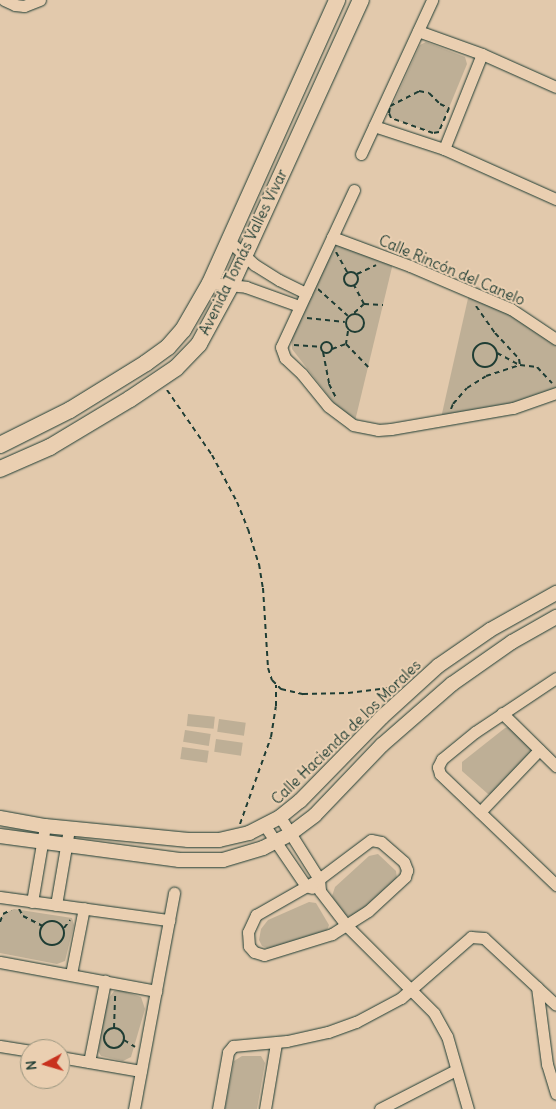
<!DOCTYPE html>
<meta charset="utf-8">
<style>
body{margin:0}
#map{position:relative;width:556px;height:1109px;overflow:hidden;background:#e2c9ac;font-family:Delius,sans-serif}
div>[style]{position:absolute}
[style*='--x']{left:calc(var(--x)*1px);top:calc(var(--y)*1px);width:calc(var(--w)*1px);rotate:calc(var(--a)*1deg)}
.green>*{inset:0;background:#beaf96;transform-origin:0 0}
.path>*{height:2px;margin-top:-1px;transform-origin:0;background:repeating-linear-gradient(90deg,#1f3d34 0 5px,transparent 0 9px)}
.path>.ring{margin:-1px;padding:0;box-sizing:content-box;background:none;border:2px solid #1f3d34;border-radius:50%}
.roads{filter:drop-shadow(0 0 1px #1f3d34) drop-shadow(0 0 1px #1f3d34)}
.minor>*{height:11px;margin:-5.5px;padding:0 5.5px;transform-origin:5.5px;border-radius:5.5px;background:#eacfb1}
.tertiary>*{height:14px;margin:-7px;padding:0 7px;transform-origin:7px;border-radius:7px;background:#eacfb1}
.secondary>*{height:16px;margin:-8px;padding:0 8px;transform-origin:8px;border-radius:8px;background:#eacfb1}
span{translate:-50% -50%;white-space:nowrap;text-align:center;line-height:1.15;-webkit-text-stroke:4px #eacfb1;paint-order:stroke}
.street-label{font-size:15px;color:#1f3d34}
.north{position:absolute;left:20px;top:1039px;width:50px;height:50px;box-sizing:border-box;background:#eacfb1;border:1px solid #99957f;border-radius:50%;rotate:264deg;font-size:14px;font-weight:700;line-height:20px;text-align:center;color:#1f3d34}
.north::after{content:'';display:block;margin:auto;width:18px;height:22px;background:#c8321e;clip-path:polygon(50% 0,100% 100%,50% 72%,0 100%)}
</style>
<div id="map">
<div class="green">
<div style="clip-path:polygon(426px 42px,465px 57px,467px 64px,439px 132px,433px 133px,391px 118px,389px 113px,420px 45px)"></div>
<div style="clip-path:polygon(343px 245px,393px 263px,355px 421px,341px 412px,292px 349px,291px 334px,333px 246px)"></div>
<div style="clip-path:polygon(469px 294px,503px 305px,556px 345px,556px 390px,538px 398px,441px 418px)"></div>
<div style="left:188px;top:714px;width:27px;height:12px;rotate:6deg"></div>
<div style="left:219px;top:719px;width:27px;height:13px;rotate:8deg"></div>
<div style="clip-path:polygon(512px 726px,533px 745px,533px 753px,496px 793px,488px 794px,462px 771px,462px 762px,505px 728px)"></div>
<div style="left:185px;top:730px;width:26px;height:12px;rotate:9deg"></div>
<div style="left:216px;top:739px;width:27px;height:13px;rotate:8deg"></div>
<div style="left:182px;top:747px;width:27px;height:12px;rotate:8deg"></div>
<div style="clip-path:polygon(378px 854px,396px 871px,397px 879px,354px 917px,345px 915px,332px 896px,335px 887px,369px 856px)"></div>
<div style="clip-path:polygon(309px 902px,316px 903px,329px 925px,326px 933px,269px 949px,262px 946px,259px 940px,261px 929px,268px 920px)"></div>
<div style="clip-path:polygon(14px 909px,72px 918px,74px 925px,65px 961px,57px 964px,0 953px,0 920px,3px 914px)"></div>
<div style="clip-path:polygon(120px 990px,141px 997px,145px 1009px,131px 1057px,123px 1061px,101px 1056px,98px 1051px,107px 1001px,114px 991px)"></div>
<div style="clip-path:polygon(242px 1056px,261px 1056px,265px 1063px,257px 1109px,225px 1109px,234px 1061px)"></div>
</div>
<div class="path">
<div style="--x:419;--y:91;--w:10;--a:11"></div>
<div style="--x:429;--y:93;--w:16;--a:45"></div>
<div style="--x:440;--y:104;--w:10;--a:24"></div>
<div style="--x:449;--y:108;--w:26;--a:113"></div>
<div style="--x:439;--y:132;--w:6;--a:171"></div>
<div style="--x:433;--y:133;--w:45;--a:-160.3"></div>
<div style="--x:391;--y:118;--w:5;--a:-112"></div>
<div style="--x:389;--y:113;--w:7;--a:-82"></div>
<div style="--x:390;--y:106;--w:33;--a:-27"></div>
<div style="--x:336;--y:252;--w:23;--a:61"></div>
<div class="ring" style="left:344px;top:272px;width:12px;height:12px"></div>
<div style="--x:357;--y:274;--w:21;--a:-25"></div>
<div style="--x:318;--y:289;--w:40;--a:42"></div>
<div style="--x:364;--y:304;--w:19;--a:3"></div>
<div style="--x:476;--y:306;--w:33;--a:55"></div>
<div style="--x:495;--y:333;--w:35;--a:47"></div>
<div style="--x:519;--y:359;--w:6;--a:81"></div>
<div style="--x:520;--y:365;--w:17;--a:7"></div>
<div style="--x:537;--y:367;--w:22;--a:47"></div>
<div style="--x:354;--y:313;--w:13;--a:-42"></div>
<div style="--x:364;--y:304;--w:21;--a:-118"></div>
<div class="ring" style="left:346px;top:314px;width:16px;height:16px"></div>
<div style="--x:307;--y:318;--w:38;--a:6"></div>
<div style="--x:348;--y:331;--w:13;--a:99"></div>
<div style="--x:346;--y:344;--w:32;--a:46"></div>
<div class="ring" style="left:320.5px;top:341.5px;width:9px;height:9px"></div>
<div class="ring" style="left:473px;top:343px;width:22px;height:22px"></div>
<div style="--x:294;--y:345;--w:26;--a:4"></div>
<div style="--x:332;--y:349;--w:15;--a:-20"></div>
<div style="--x:323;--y:352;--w:33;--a:79"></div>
<div style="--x:329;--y:384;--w:16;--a:63"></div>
<div style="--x:497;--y:353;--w:24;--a:28"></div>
<div style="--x:167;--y:390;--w:79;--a:55.3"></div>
<div style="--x:212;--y:455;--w:53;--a:62"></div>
<div style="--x:237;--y:502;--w:29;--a:68"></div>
<div style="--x:248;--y:529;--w:37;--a:73"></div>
<div style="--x:259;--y:564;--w:24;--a:81"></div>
<div style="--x:263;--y:588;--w:80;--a:86.4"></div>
<div style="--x:268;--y:668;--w:13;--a:72"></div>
<div style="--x:272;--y:680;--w:13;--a:45"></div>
<div style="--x:281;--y:689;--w:23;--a:13"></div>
<div style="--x:303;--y:694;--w:45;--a:-1.3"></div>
<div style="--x:348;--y:693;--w:49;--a:-7"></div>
<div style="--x:451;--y:409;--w:5;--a:-68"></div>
<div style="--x:453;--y:404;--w:21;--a:-49"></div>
<div style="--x:467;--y:388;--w:22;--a:-32"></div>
<div style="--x:486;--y:376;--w:36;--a:-18"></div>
<div style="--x:240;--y:824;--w:92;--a:-70.4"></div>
<div style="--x:271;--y:737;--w:31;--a:-81"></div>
<div style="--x:276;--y:706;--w:21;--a:-90"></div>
<div style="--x:19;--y:909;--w:8;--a:60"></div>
<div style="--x:23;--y:916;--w:22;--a:27"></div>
<div class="ring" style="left:40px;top:921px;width:22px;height:22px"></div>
<div style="--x:0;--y:922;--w:9;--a:-69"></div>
<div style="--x:3;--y:914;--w:9;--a:-27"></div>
<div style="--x:64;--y:928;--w:10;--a:-53"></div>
<div class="ring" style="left:104px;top:1028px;width:18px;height:18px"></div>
<div style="--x:114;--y:1028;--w:35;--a:-88"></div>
<div style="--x:124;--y:1040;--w:13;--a:32"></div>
</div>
<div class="roads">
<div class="minor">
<div style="--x:4;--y:0;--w:12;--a:24"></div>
<div style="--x:15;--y:5;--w:9;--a:6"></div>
<div style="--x:24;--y:6;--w:17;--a:-21"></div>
<div style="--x:418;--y:31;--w:68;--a:19.8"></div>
<div style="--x:482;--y:54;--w:81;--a:24"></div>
<div style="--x:374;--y:126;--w:74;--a:18.2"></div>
<div style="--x:444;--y:149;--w:123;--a:24.1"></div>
<div style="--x:444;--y:149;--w:102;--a:-68.2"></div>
<div style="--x:361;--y:154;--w:170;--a:-65.2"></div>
<div style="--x:354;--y:190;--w:173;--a:114.9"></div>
<div style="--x:281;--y:347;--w:12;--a:70"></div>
<div style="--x:285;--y:358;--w:23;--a:43"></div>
<div style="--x:302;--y:374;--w:41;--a:50.9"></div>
<div style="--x:328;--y:406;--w:31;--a:37"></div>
<div style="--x:353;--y:425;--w:25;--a:11"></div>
<div style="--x:378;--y:430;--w:13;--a:-4"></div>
<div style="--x:391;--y:429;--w:124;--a:-9.8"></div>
<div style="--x:513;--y:408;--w:46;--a:-19.2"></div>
<div style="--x:332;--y:237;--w:83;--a:20.4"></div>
<div style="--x:410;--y:266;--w:110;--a:23.1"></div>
<div style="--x:511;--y:309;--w:54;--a:33.7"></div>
<div style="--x:229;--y:241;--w:35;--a:43"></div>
<div style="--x:255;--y:265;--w:28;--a:32"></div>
<div style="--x:279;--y:280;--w:30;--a:26"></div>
<div style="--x:210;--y:283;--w:36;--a:6"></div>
<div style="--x:246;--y:287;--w:56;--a:19.7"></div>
<div style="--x:556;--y:678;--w:97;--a:146.3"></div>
<div style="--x:475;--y:732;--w:43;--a:140.7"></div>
<div style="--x:442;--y:759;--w:9;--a:117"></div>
<div style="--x:438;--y:767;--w:7;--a:74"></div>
<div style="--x:440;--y:774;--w:161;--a:43.7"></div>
<div style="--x:502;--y:713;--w:76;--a:44.5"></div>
<div style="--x:480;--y:812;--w:86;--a:-46.4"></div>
<div style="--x:280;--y:817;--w:73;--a:57.8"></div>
<div style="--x:319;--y:879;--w:12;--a:85"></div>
<div style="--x:320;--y:891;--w:44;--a:52.4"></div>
<div style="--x:347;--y:926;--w:123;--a:45"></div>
<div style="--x:434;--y:1013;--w:26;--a:61"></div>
<div style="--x:447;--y:1036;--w:76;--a:74"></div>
<div style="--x:265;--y:826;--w:73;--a:55.7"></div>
<div style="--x:306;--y:886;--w:6;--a:18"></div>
<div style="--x:371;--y:840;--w:10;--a:11"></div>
<div style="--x:381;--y:842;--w:30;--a:41"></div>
<div style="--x:404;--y:862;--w:9;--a:69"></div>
<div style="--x:407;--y:870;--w:7;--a:106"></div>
<div style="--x:405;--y:877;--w:50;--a:137.4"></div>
<div style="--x:368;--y:911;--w:43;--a:147.4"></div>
<div style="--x:332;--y:934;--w:71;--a:162.8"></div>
<div style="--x:264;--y:955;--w:10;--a:-163"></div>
<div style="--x:254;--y:952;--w:8;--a:-130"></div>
<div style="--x:249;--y:946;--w:14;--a:-94"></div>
<div style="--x:248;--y:932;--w:19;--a:-65"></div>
<div style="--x:256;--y:915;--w:73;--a:-29.7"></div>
<div style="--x:319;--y:879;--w:65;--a:-36.9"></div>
<div style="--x:0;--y:897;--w:171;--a:7.8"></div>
<div style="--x:32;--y:902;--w:77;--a:-80.3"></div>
<div style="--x:56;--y:905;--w:77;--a:-80.3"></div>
<div style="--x:0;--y:962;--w:159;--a:10.5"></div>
<div style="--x:71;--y:974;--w:67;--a:-78.9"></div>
<div style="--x:537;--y:987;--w:78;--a:82.6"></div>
<div style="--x:547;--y:1064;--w:31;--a:73"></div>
<div style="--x:0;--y:1046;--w:30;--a:9"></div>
<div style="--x:60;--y:1057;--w:82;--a:9.8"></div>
<div style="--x:89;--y:1062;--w:83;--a:-78.8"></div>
<div style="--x:134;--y:1109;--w:220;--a:-79.5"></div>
<div style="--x:218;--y:1109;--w:58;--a:-80"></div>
<div style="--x:228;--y:1052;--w:8;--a:-50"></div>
<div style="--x:233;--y:1046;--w:54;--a:-5.3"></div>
<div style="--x:287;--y:1041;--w:42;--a:-12.4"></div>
<div style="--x:328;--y:1032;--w:30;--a:-20"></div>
<div style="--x:356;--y:1022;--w:51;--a:-28.1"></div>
<div style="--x:401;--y:998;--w:93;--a:-41.1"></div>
<div style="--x:471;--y:937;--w:13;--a:4"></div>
<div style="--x:484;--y:938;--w:98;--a:42.9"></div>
<div style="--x:265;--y:1109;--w:67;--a:-80.5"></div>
<div style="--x:380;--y:1109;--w:85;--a:-27.2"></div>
</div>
<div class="tertiary">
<div style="--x:0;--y:818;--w:46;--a:10.1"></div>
<div style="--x:45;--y:826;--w:144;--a:5.6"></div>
<div style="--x:188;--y:840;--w:31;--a:0"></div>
<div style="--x:219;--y:840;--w:31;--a:-13"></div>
<div style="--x:249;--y:833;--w:35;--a:-27"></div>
<div style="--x:280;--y:817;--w:26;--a:-39"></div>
<div style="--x:300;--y:801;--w:117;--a:-45.7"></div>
<div style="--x:382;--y:717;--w:76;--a:-42.3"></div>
<div style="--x:438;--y:666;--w:63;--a:-34.7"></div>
<div style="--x:490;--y:630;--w:76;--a:-29.3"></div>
<div style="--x:0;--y:836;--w:181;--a:7.6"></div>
<div style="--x:179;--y:860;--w:44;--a:0"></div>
<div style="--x:223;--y:860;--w:42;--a:-16.7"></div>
<div style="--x:263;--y:848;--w:30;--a:-27"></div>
<div style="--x:290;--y:834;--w:31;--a:-37"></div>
<div style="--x:315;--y:815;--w:97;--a:-46.3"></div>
<div style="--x:382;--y:745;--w:93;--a:-41.1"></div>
<div style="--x:452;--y:684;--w:73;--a:-35"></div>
<div style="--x:512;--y:642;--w:51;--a:-29.6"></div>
</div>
<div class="secondary">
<div style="--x:0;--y:445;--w:78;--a:-26.6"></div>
<div style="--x:70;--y:410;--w:89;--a:-31.7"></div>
<div style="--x:146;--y:363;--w:27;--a:-36"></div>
<div style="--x:168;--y:347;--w:23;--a:-49"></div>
<div style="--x:183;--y:330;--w:54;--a:-60.1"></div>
<div style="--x:210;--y:283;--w:310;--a:-65.8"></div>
<div style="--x:0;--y:469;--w:55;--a:-23.7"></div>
<div style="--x:50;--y:447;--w:93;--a:-31"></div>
<div style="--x:130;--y:399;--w:55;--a:-34"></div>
<div style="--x:176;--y:368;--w:33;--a:-46"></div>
<div style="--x:199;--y:344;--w:67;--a:-61.5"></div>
<div style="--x:231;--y:285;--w:313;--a:-65.5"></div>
</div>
</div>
<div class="street-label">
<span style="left:243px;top:252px;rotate:-64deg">Avenida Tomás Valles Vivar</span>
<span style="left:452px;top:270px;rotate:23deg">Calle Rincón del Canelo</span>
<span style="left:346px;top:732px;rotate:-44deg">Calle Hacienda de los Morales</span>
</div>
<div class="north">N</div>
</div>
